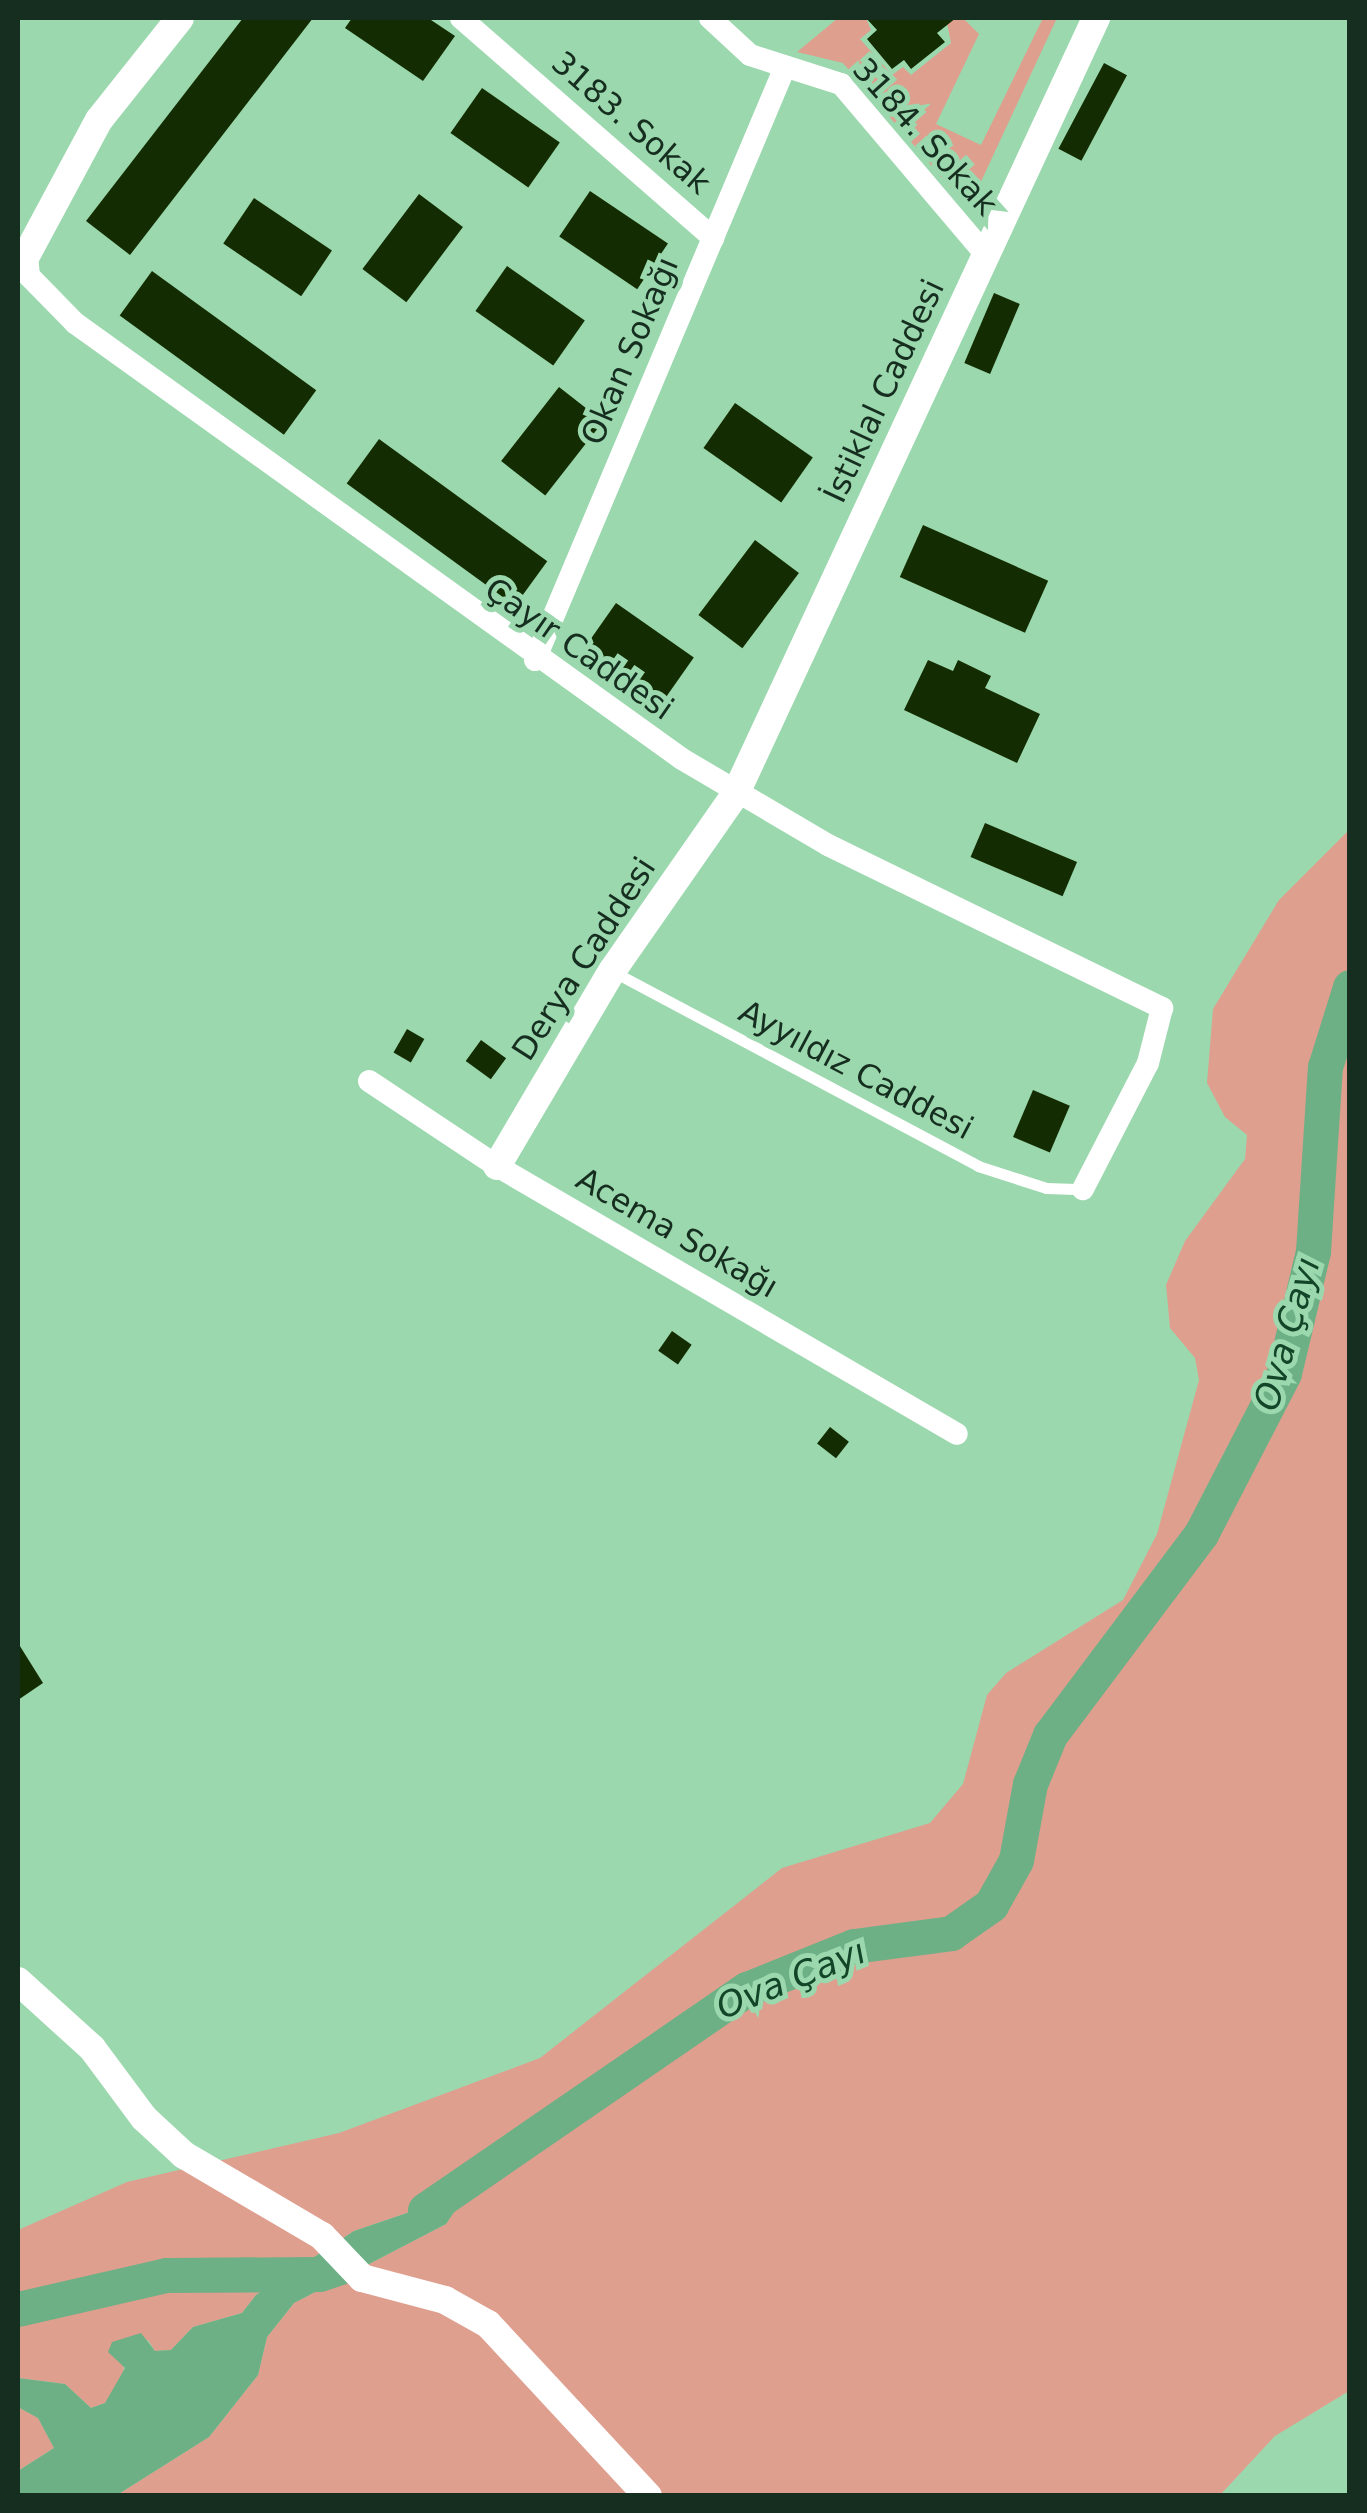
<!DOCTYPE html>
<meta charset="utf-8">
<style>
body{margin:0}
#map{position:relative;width:1367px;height:2513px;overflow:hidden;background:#9bd8ae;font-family:"DejaVu Sans",sans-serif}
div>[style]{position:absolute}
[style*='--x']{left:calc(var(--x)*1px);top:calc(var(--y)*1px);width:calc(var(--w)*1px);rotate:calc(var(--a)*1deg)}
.green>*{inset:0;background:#df9f8f}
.water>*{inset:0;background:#6eb085}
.river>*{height:35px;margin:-17.5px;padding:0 17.5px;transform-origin:17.5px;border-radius:17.5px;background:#6eb085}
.building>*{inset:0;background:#142c01;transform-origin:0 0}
.service>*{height:11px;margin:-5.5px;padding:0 5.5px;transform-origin:5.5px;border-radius:5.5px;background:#fff}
.minor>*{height:22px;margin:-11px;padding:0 11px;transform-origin:11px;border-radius:11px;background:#fff}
.tertiary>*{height:28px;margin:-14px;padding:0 14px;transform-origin:14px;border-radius:14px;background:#fff}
span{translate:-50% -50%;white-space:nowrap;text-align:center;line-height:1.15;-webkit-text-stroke:10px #9bd8ae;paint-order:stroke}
.street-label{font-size:32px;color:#162e1f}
.water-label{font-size:35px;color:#134628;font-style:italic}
.frame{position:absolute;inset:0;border:20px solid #162e1f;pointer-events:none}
</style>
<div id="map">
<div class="green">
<div style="clip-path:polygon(838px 18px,866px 18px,871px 30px,860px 39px,892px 75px,903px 67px,911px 75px,951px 43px,946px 18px,963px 18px,979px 34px,936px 124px,981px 145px,1043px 18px,1057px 18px,972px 201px,962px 201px,843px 63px,797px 52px)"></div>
<div style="clip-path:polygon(1349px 830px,1349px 2391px,1275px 2436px,1220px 2495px,117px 2495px,209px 2437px,258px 2375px,267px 2337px,294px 2303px,446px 2224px,466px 2193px,459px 2167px,410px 2212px,354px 2231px,256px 2295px,242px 2313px,193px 2327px,171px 2350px,155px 2351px,148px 2340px,123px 2360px,124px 2375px,105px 2403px,91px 2408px,65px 2384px,18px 2378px,18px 2230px,127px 2182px,339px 2133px,540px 2058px,782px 1868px,930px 1823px,963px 1784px,987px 1695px,1006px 1673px,1123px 1600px,1157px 1534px,1199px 1380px,1195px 1358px,1170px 1328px,1166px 1285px,1185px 1241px,1245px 1159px,1247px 1135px,1225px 1117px,1207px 1083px,1213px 1009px,1279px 900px)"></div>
<div style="clip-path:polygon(18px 2407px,38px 2418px,54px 2448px,18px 2471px)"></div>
</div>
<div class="water">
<div style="clip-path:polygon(459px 2167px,467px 2193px,446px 2224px,294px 2303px,267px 2337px,258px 2375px,209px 2437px,117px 2495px,18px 2495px,18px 2471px,54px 2448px,38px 2418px,18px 2407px,18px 2378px,65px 2384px,91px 2408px,105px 2403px,125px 2368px,108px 2352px,112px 2342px,141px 2333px,155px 2351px,171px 2350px,193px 2327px,242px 2313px,256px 2295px,354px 2231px,410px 2212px)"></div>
</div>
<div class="river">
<div style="--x:425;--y:2210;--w:391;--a:-34.5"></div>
<div style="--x:747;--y:1989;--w:115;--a:-21.9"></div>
<div style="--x:854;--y:1946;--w:98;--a:-7.6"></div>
<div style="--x:951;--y:1933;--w:49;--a:-35"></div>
<div style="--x:991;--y:1905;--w:51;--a:-60.9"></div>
<div style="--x:1016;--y:1860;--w:77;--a:-79.6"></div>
<div style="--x:1030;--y:1784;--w:53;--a:-67.8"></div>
<div style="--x:1050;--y:1735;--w:251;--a:-53.1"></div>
<div style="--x:1201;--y:1534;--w:181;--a:-62.7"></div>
<div style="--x:1284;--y:1373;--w:125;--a:-76.6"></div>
<div style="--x:1313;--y:1251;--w:184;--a:-86.3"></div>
<div style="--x:1325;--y:1067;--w:84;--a:-72.6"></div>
<div style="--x:18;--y:2309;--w:152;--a:-12.9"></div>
<div style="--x:166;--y:2275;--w:153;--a:-0.4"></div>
<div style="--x:319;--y:2274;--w:22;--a:-18"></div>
</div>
<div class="building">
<div style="clip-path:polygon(243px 18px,313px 18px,130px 255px,86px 221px)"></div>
<div style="clip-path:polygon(352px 18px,428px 18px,455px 36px,423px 81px,345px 28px)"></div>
<div style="clip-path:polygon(866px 18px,956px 18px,937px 33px,945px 42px,911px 69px,904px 60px,892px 69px,867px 39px,877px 30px)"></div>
<div style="left:1104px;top:63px;width:26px;height:97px;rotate:28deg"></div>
<div style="left:482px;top:88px;width:95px;height:55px;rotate:35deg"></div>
<div style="left:590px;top:191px;width:94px;height:55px;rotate:34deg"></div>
<div style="left:419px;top:194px;width:55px;height:94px;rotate:37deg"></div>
<div style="left:254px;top:198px;width:94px;height:55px;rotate:34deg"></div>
<div style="left:507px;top:266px;width:95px;height:55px;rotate:35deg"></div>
<div style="left:152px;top:271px;width:203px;height:55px;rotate:36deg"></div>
<div style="left:994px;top:293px;width:28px;height:76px;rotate:23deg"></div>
<div style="left:559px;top:387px;width:56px;height:94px;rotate:38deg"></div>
<div style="left:735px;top:403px;width:95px;height:55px;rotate:35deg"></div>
<div style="left:379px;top:439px;width:208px;height:55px;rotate:36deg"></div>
<div style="left:923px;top:525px;width:137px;height:57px;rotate:24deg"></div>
<div style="left:755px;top:540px;width:55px;height:94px;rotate:37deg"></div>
<div style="left:616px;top:603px;width:95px;height:56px;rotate:35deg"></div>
<div style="clip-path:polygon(928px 660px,953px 671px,958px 660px,991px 676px,985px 688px,1040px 714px,1017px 763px,904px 710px)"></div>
<div style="left:985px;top:823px;width:100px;height:37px;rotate:23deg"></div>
<div style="left:407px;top:1029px;width:20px;height:27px;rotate:30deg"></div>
<div style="left:481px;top:1040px;width:31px;height:26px;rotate:36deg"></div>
<div style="left:1033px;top:1090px;width:40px;height:51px;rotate:23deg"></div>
<div style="left:672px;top:1331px;width:24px;height:24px;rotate:35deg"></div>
<div style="left:830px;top:1427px;width:24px;height:21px;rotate:38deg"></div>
<div style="clip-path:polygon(18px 1643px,43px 1683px,18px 1700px)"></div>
</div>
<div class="service">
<div style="--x:612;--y:971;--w:415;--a:28"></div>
<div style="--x:978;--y:1166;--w:71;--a:17.9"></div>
<div style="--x:1046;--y:1188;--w:37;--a:2"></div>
</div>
<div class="minor">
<div style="--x:461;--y:18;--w:335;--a:41.1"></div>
<div style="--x:710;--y:18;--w:54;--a:42.8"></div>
<div style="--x:750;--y:55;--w:96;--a:17.7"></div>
<div style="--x:841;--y:84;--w:223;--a:49.7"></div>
<div style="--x:27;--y:254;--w:22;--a:85"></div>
<div style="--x:29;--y:276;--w:66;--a:45.6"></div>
<div style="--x:75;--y:323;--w:747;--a:35.69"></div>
<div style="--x:682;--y:759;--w:169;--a:30.5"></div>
<div style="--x:828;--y:845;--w:372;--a:26"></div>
<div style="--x:1162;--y:1008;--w:57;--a:104.3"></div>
<div style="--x:1148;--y:1063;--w:142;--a:117.3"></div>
<div style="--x:535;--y:660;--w:644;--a:-67.14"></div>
<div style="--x:369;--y:1081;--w:154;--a:33.6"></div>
<div style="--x:497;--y:1166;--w:532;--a:30.23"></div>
</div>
<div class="tertiary">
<div style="--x:27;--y:254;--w:152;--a:-61.8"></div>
<div style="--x:99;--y:120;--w:130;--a:-51.5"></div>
<div style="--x:497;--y:1166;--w:226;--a:-59.5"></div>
<div style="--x:612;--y:971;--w:217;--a:-55.1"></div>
<div style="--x:736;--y:793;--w:855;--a:-65.08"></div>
<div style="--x:18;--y:1981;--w:100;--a:42.2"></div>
<div style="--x:92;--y:2048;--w:87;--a:53.4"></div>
<div style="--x:144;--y:2118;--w:54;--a:42.8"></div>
<div style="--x:184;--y:2155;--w:160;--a:30.4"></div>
<div style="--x:322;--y:2236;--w:58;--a:46.4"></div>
<div style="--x:362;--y:2278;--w:86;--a:14.8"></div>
<div style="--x:445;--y:2300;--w:49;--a:29.2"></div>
<div style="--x:488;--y:2324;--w:235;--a:47.1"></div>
</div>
<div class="street-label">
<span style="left:631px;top:123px;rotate:41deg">3183. Sokak</span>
<span style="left:925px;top:137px;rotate:48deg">3184. Sokak</span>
<span style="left:630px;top:351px;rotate:-67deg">Okan Sokağı</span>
<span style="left:884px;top:391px;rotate:-65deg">İstiklal Caddesi</span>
<span style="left:579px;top:649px;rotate:35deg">Çayır Caddesi</span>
<span style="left:584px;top:959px;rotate:-57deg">Derya Caddesi</span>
<span style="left:856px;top:1070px;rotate:28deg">Ayyıldız Caddesi</span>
<span style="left:677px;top:1233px;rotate:30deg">Acema Sokağı</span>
</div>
<div class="water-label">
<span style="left:1287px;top:1334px;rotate:-74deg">Ova Çayı</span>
<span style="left:791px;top:1979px;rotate:-22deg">Ova Çayı</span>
</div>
<div class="frame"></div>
</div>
